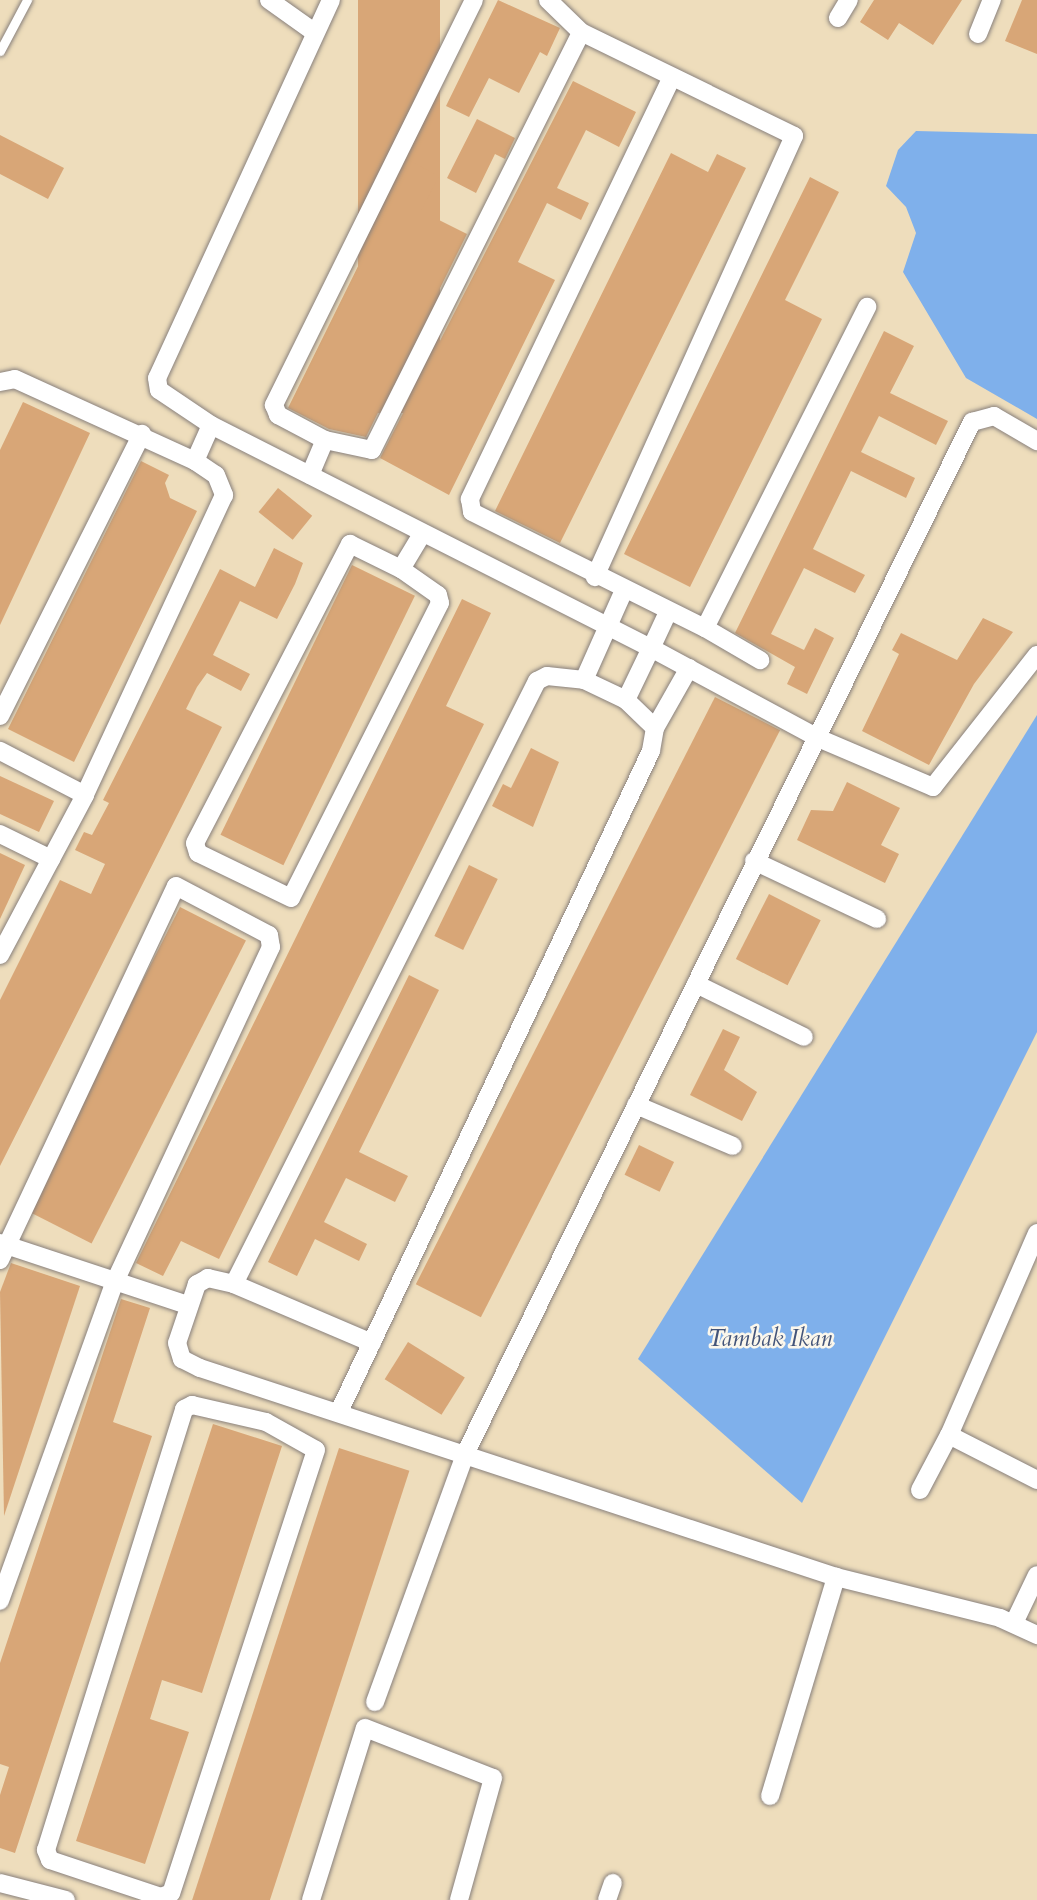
<!DOCTYPE html>
<style>
body{margin:0}
#map{position:relative;width:1037px;height:1900px;overflow:hidden;background:#eeddbc;font-family:Cardo,serif}
div>[style]{position:absolute}
[style*='--x']{left:calc(var(--x)*1px);top:calc(var(--y)*1px);width:calc(var(--w)*1px);rotate:calc(var(--a)*1deg)}
.water>*{inset:0;background:#7fb0eb}
.building>*{inset:0;background:#d8a677;transform-origin:0 0}
.roads{filter:drop-shadow(0 0 2px #88807c) drop-shadow(0 0 2px #88807c)}
.service>*{height:9px;margin:-4.5px;padding:0 4.5px;transform-origin:4.5px;border-radius:4.5px;background:#fff}
.minor>*{height:18px;margin:-9px;padding:0 9px;transform-origin:9px;border-radius:9px;background:#fff}
span{translate:-50% -50%;white-space:nowrap;text-align:center;line-height:1.15;-webkit-text-stroke:5px #fbf7ec;paint-order:stroke}
.water-label{font-size:24px;color:#435479;font-style:italic}
</style>
<div id="map">
<div class="water">
<div style="clip-path:polygon(916px 131px,1037px 134px,1037px 419px,966px 378px,903px 272px,916px 233px,906px 207px,886px 186px,898px 150px)"></div>
<div style="clip-path:polygon(1037px 715px,1037px 1032px,802px 1503px,638px 1359px)"></div>
</div>
<div class="building">
<div style="left:358px;top:0;width:82px;height:413px"></div>
<div style="clip-path:polygon(498px 0,560px 28px,547px 56px,540px 52px,519px 93px,489px 78px,469px 117px,446px 106px)"></div>
<div style="clip-path:polygon(874px 0,962px 0,933px 45px,899px 23px,888px 40px,860px 22px)"></div>
<div style="clip-path:polygon(1022px 0,1037px 0,1037px 54px,1005px 41px)"></div>
<div style="clip-path:polygon(573px 81px,636px 112px,619px 147px,586px 130px,557px 188px,589px 203px,581px 220px,547px 203px,518px 262px,555px 280px,449px 495px,380px 458px)"></div>
<div style="clip-path:polygon(477px 119px,515px 138px,505px 159px,495px 154px,476px 193px,447px 178px)"></div>
<div style="clip-path:polygon(0 135px,64px 168px,48px 199px,0 174px)"></div>
<div style="clip-path:polygon(671px 153px,708px 172px,717px 154px,746px 168px,560px 543px,495px 511px)"></div>
<div style="clip-path:polygon(410px 161px,439px 176px,421px 211px,467px 234px,366px 437px,329px 429px,288px 408px)"></div>
<div style="clip-path:polygon(810px 177px,839px 192px,785px 300px,822px 319px,690px 587px,624px 554px)"></div>
<div style="clip-path:polygon(884px 331px,914px 346px,890px 393px,948px 421px,936px 445px,879px 416px,861px 452px,915px 478px,906px 498px,851px 471px,813px 549px,865px 575px,855px 593px,804px 568px,771px 634px,804px 650px,815px 628px,834px 638px,807px 694px,787px 684px,795px 667px,735px 633px)"></div>
<div style="clip-path:polygon(23px 402px,90px 433px,0 625px,0 450px)"></div>
<div style="clip-path:polygon(141px 461px,169px 475px,165px 483px,170px 498px,197px 511px,74px 762px,8px 729px)"></div>
<div style="left:278px;top:488px;width:44px;height:31px;rotate:39deg"></div>
<div style="clip-path:polygon(274px 548px,303px 563px,295px 584px,277px 619px,240px 601px,213px 655px,250px 674px,241px 691px,207px 673px,197px 687px,186px 709px,222px 727px,0 1166px,0 1000px,60px 880px,91px 894px,105px 864px,75px 850px,84px 832px,92px 835px,109px 803px,103px 800px,220px 569px,255px 587px)"></div>
<div style="left:352px;top:565px;width:70px;height:300px;rotate:26deg"></div>
<div style="clip-path:polygon(462px 599px,491px 613px,446px 706px,484px 724px,219px 1259px,181px 1241px,163px 1276px,136px 1263px)"></div>
<div style="clip-path:polygon(983px 618px,1013px 632px,974px 684px,929px 765px,862px 731px,899px 654px,892px 650px,901px 633px,957px 660px)"></div>
<div style="left:715px;top:697px;width:73px;height:659px;rotate:27deg"></div>
<div style="clip-path:polygon(531px 748px,559px 762px,533px 827px,492px 806px,503px 784px,511px 788px)"></div>
<div style="clip-path:polygon(0 776px,54px 801px,39px 832px,0 814px)"></div>
<div style="clip-path:polygon(847px 782px,900px 808px,881px 845px,899px 854px,885px 883px,797px 840px,811px 810px,833px 811px)"></div>
<div style="clip-path:polygon(0 853px,25px 865px,0 919px)"></div>
<div style="left:469px;top:865px;width:32px;height:79px;rotate:26deg"></div>
<div style="left:769px;top:894px;width:58px;height:73px;rotate:27deg"></div>
<div style="left:180px;top:907px;width:74px;height:340px;rotate:27deg"></div>
<div style="clip-path:polygon(409px 975px,439px 990px,359px 1152px,408px 1176px,395px 1202px,346px 1178px,324px 1222px,367px 1244px,359px 1261px,315px 1239px,297px 1276px,268px 1262px)"></div>
<div style="clip-path:polygon(723px 1029px,740px 1037px,724px 1070px,757px 1092px,742px 1121px,690px 1095px)"></div>
<div style="left:639px;top:1145px;width:39px;height:33px;rotate:26deg"></div>
<div style="clip-path:polygon(11px 1263px,80px 1286px,4px 1516px,0 1292px)"></div>
<div style="clip-path:polygon(121px 1299px,150px 1308px,113px 1422px,152px 1436px,15px 1853px,0 1848px,0 1795px,9px 1767px,0 1764px,0 1663px)"></div>
<div style="left:408px;top:1342px;width:67px;height:44px;rotate:32deg"></div>
<div style="clip-path:polygon(213px 1424px,282px 1446px,202px 1693px,162px 1680px,150px 1719px,189px 1732px,145px 1864px,76px 1841px)"></div>
<div style="left:339px;top:1448px;width:74px;height:476px;rotate:18deg"></div>
</div>
<div class="roads">
<div class="service">
<div style="--x:0;--y:51;--w:58;--a:-62.1"></div>
</div>
<div class="minor">
<div style="--x:269;--y:0;--w:55;--a:35.4"></div>
<div style="--x:331;--y:0;--w:416;--a:114.7"></div>
<div style="--x:157;--y:378;--w:12;--a:81"></div>
<div style="--x:159;--y:390;--w:63;--a:33.9"></div>
<div style="--x:211;--y:425;--w:493;--a:26.9"></div>
<div style="--x:651;--y:648;--w:58;--a:115.7"></div>
<div style="--x:626;--y:700;--w:40;--a:44"></div>
<div style="--x:655;--y:728;--w:23;--a:100"></div>
<div style="--x:651;--y:751;--w:731;--a:115.27"></div>
<div style="--x:474;--y:0;--w:452;--a:116.3"></div>
<div style="--x:274;--y:405;--w:11;--a:68"></div>
<div style="--x:278;--y:415;--w:53;--a:28"></div>
<div style="--x:325;--y:440;--w:48;--a:12"></div>
<div style="--x:372;--y:450;--w:467;--a:-63.4"></div>
<div style="--x:548;--y:0;--w:46;--a:44.1"></div>
<div style="--x:581;--y:32;--w:237;--a:26"></div>
<div style="--x:794;--y:136;--w:484;--a:114.3"></div>
<div style="--x:838;--y:18;--w:21;--a:-59"></div>
<div style="--x:978;--y:34;--w:37;--a:-68"></div>
<div style="--x:671;--y:79;--w:466;--a:115.6"></div>
<div style="--x:470;--y:499;--w:13;--a:81"></div>
<div style="--x:472;--y:512;--w:260;--a:26.5"></div>
<div style="--x:705;--y:628;--w:360;--a:-63.2"></div>
<div style="--x:0;--y:382;--w:15;--a:-11"></div>
<div style="--x:15;--y:379;--w:198;--a:24.5"></div>
<div style="--x:195;--y:461;--w:25;--a:34"></div>
<div style="--x:216;--y:475;--w:22;--a:68"></div>
<div style="--x:224;--y:495;--w:331;--a:114.9"></div>
<div style="--x:85;--y:795;--w:96;--a:-152.6"></div>
<div style="--x:195;--y:461;--w:39;--a:-66"></div>
<div style="--x:310;--y:475;--w:38;--a:-67"></div>
<div style="--x:350;--y:544;--w:57;--a:26.1"></div>
<div style="--x:401;--y:569;--w:45;--a:35.1"></div>
<div style="--x:438;--y:595;--w:8;--a:76"></div>
<div style="--x:440;--y:603;--w:330;--a:116.8"></div>
<div style="--x:291;--y:898;--w:103;--a:-154.2"></div>
<div style="--x:198;--y:853;--w:10;--a:-107"></div>
<div style="--x:195;--y:843;--w:337;--a:-62.6"></div>
<div style="--x:401;--y:569;--w:41;--a:-59"></div>
<div style="--x:668;--y:612;--w:40;--a:115"></div>
<div style="--x:651;--y:648;--w:190;--a:28.3"></div>
<div style="--x:818;--y:738;--w:125;--a:23.1"></div>
<div style="--x:933;--y:787;--w:168;--a:-51.8"></div>
<div style="--x:705;--y:628;--w:64;--a:30.2"></div>
<div style="--x:584;--y:680;--w:98;--a:-66"></div>
<div style="--x:0;--y:716;--w:316;--a:-63.3"></div>
<div style="--x:655;--y:728;--w:69;--a:-60.5"></div>
<div style="--x:0;--y:834;--w:57;--a:26.1"></div>
<div style="--x:754;--y:861;--w:136;--a:25.2"></div>
<div style="--x:0;--y:955;--w:181;--a:-62"></div>
<div style="--x:696;--y:984;--w:120;--a:26.1"></div>
<div style="--x:636;--y:1105;--w:105;--a:22.9"></div>
<div style="--x:1037;--y:1233;--w:220;--a:113.5"></div>
<div style="--x:949;--y:1435;--w:99;--a:27.1"></div>
<div style="--x:0;--y:1243;--w:197;--a:18.3"></div>
<div style="--x:0;--y:1260;--w:413;--a:-64.8"></div>
<div style="--x:176;--y:886;--w:105;--a:27.8"></div>
<div style="--x:269;--y:935;--w:12;--a:81"></div>
<div style="--x:271;--y:947;--w:369;--a:115"></div>
<div style="--x:115;--y:1281;--w:340;--a:109.8"></div>
<div style="--x:234;--y:1284;--w:675;--a:-63.32"></div>
<div style="--x:537;--y:681;--w:11;--a:-27"></div>
<div style="--x:547;--y:676;--w:37;--a:6"></div>
<div style="--x:584;--y:680;--w:47;--a:25.5"></div>
<div style="--x:372;--y:1343;--w:150;--a:-156.9"></div>
<div style="--x:234;--y:1284;--w:27;--a:-167"></div>
<div style="--x:208;--y:1278;--w:13;--a:151"></div>
<div style="--x:197;--y:1284;--w:62;--a:108.7"></div>
<div style="--x:177;--y:1343;--w:17;--a:73"></div>
<div style="--x:182;--y:1359;--w:20;--a:27"></div>
<div style="--x:200;--y:1368;--w:669;--a:18.19"></div>
<div style="--x:836;--y:1577;--w:169;--a:14"></div>
<div style="--x:1000;--y:1618;--w:41;--a:24.7"></div>
<div style="--x:192;--y:1405;--w:76;--a:12.9"></div>
<div style="--x:266;--y:1422;--w:57;--a:29.2"></div>
<div style="--x:316;--y:1450;--w:466;--a:108.1"></div>
<div style="--x:171;--y:1893;--w:11;--a:158"></div>
<div style="--x:161;--y:1897;--w:117;--a:-161.6"></div>
<div style="--x:50;--y:1860;--w:11;--a:-112"></div>
<div style="--x:46;--y:1850;--w:462;--a:-72.6"></div>
<div style="--x:184;--y:1409;--w:9;--a:-27"></div>
<div style="--x:920;--y:1490;--w:62;--a:-62.2"></div>
<div style="--x:1014;--y:1623;--w:53;--a:-64.4"></div>
<div style="--x:375;--y:1702;--w:266;--a:-70"></div>
<div style="--x:466;--y:1452;--w:1148;--a:-63.84"></div>
<div style="--x:972;--y:422;--w:23;--a:-15"></div>
<div style="--x:994;--y:416;--w:50;--a:30.2"></div>
<div style="--x:770;--y:1796;--w:229;--a:-73.2"></div>
<div style="--x:0;--y:1883;--w:68;--a:14.4"></div>
<div style="--x:311;--y:1900;--w:180;--a:-72.6"></div>
<div style="--x:365;--y:1728;--w:137;--a:21.3"></div>
<div style="--x:493;--y:1778;--w:127;--a:105.6"></div>
<div style="--x:607;--y:1900;--w:18;--a:-71"></div>
</div>
</div>
<div class="water-label">
<span style="left:770px;top:1339px">Tambak Ikan</span>
</div>
</div>
